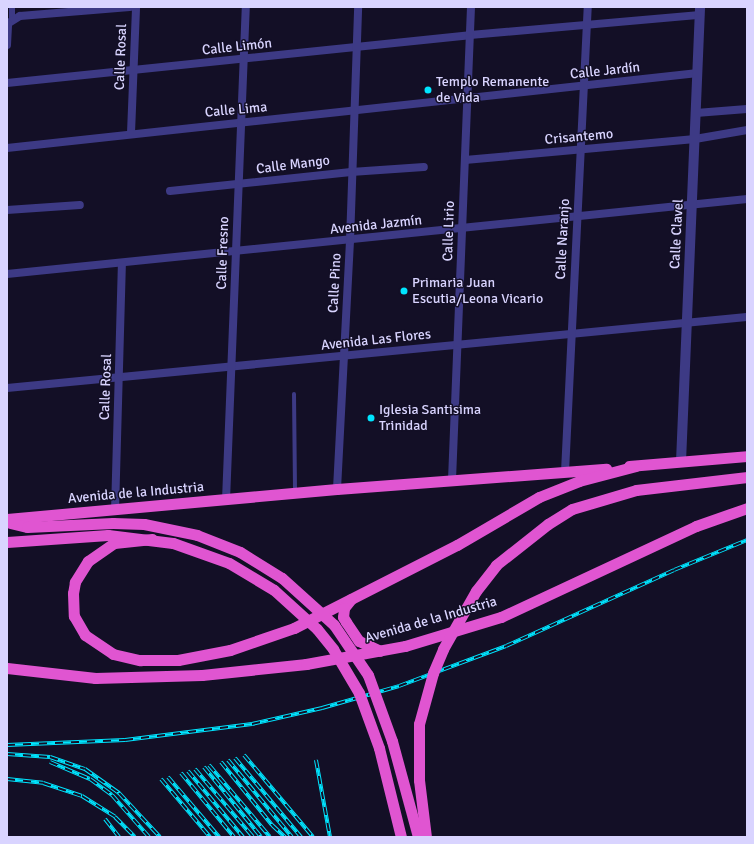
<!DOCTYPE html>
<meta charset="utf-8">
<style>
body{margin:0}
#map{position:relative;width:754px;height:844px;overflow:hidden;background:#130f26;font-family:Signika,sans-serif}
div>[style]{position:absolute}
[style*='--x']{left:calc(var(--x)*1px);top:calc(var(--y)*1px);width:calc(var(--w)*1px);rotate:calc(var(--a)*1deg)}
.service>*{height:4px;margin:-2px;padding:0 2px;transform-origin:2px;border-radius:2px;background:#3d3a85}
.pedestrian>*{height:6px;margin:-3px;padding:0 3px;transform-origin:3px;border-radius:3px;background:#3d3a85}
.minor>*{height:8px;margin:-4px;padding:0 4px;transform-origin:4px;border-radius:4px;background:#3d3a85}
.tertiary>*{height:10px;margin:-5px;padding:0 5px;transform-origin:5px;border-radius:5px;background:#3d3a85}
.trunk>*{height:11px;margin:-5.5px;padding:0 5.5px;transform-origin:5.5px;border-radius:5.5px;background:#e055d1}
.rail>*{height:4px;margin-top:-2px;transform-origin:0;background:repeating-linear-gradient(90deg,#130f26 0 8px,#00e5ff 0 16px);box-sizing:border-box;border-block:1px solid #00e5ff}
.trunk-bridge>*{height:11px;margin:-5.5px;padding:0 5.5px;transform-origin:5.5px;border-radius:5.5px;background:#e055d1}
.dots>*{width:11px;height:11px;translate:-50% -50%;box-sizing:border-box;border:2px solid #130f26;border-radius:50%}
span{translate:-50% -50%;white-space:nowrap;text-align:center;line-height:1.15;-webkit-text-stroke:3px #130f26;paint-order:stroke}
.street-label{font-size:14px;color:#d9d4ff}
.poi-label{font-size:14px;color:#d9d4ff}
.left{translate:0 -50%;text-align:left}
.frame{position:absolute;inset:0;border:8px solid #d9d4ff;pointer-events:none}
</style>
<div id="map">
<div class="service">
<div style="--x:294;--y:394;--w:97;--a:89.4"></div>
</div>
<div class="pedestrian">
<div style="--x:12;--y:19;--w:12;--a:-90"></div>
</div>
<div class="minor">
<div style="--x:7;--y:24;--w:15;--a:-32"></div>
<div style="--x:20;--y:16;--w:110;--a:-4.7"></div>
<div style="--x:7;--y:45;--w:21;--a:-87"></div>
<div style="--x:7;--y:83;--w:465;--a:-5.9"></div>
<div style="--x:470;--y:35;--w:231;--a:-5"></div>
<div style="--x:696;--y:113;--w:51;--a:-4.5"></div>
<div style="--x:131;--y:133;--w:126;--a:-87.7"></div>
<div style="--x:7;--y:148;--w:695;--a:-6.19"></div>
<div style="--x:465;--y:160;--w:231;--a:-5.2"></div>
<div style="--x:695;--y:139;--w:53;--a:-9.8"></div>
<div style="--x:170;--y:191;--w:182;--a:-6"></div>
<div style="--x:351;--y:172;--w:73;--a:-3.9"></div>
<div style="--x:7;--y:210;--w:73;--a:-3.9"></div>
<div style="--x:7;--y:274;--w:744;--a:-5.79"></div>
<div style="--x:7;--y:388;--w:743;--a:-5.48"></div>
<div style="--x:565;--y:472;--w:466;--a:-87.2"></div>
<div style="--x:452;--y:480;--w:473;--a:-87.7"></div>
<div style="--x:337;--y:489;--w:248;--a:-87"></div>
<div style="--x:350;--y:241;--w:234;--a:-88"></div>
<div style="--x:226;--y:500;--w:493;--a:-87.7"></div>
<div style="--x:115;--y:511;--w:248;--a:-88.4"></div>
</div>
<div class="tertiary">
<div style="--x:681;--y:462;--w:455;--a:-87.6"></div>
</div>
<div class="trunk">
<div style="--x:629;--y:466;--w:118;--a:-4.8"></div>
<div style="--x:7;--y:519;--w:331;--a:-5.2"></div>
<div style="--x:337;--y:489;--w:270;--a:-4.3"></div>
<div style="--x:10;--y:523;--w:17;--a:13"></div>
<div style="--x:27;--y:527;--w:86;--a:-2.7"></div>
<div style="--x:113;--y:523;--w:31;--a:2"></div>
<div style="--x:144;--y:524;--w:54;--a:11.7"></div>
<div style="--x:197;--y:535;--w:46;--a:21.6"></div>
<div style="--x:548;--y:524;--w:28;--a:-32"></div>
<div style="--x:572;--y:509;--w:67;--a:-16.5"></div>
<div style="--x:636;--y:490;--w:112;--a:-6.7"></div>
<div style="--x:152;--y:539;--w:38;--a:174"></div>
<div style="--x:114;--y:543;--w:32;--a:145"></div>
<div style="--x:88;--y:561;--w:25;--a:122"></div>
<div style="--x:75;--y:582;--w:11;--a:100"></div>
<div style="--x:73;--y:593;--w:23;--a:88"></div>
<div style="--x:74;--y:616;--w:22;--a:60"></div>
<div style="--x:85;--y:635;--w:34;--a:34"></div>
<div style="--x:113;--y:654;--w:28;--a:13"></div>
<div style="--x:140;--y:660;--w:38;--a:0"></div>
<div style="--x:178;--y:660;--w:53;--a:-10.9"></div>
<div style="--x:230;--y:650;--w:68;--a:-19"></div>
<div style="--x:294;--y:628;--w:183;--a:-27"></div>
<div style="--x:457;--y:545;--w:95;--a:-30.3"></div>
<div style="--x:539;--y:497;--w:43;--a:-21.8"></div>
<div style="--x:579;--y:481;--w:59;--a:-14.7"></div>
<div style="--x:7;--y:542;--w:101;--a:-4"></div>
<div style="--x:108;--y:535;--w:65;--a:7"></div>
<div style="--x:173;--y:543;--w:59;--a:19.7"></div>
<div style="--x:351;--y:599;--w:11;--a:128"></div>
<div style="--x:344;--y:608;--w:9;--a:96"></div>
<div style="--x:343;--y:617;--w:6;--a:59"></div>
<div style="--x:346;--y:622;--w:23;--a:56"></div>
<div style="--x:359;--y:641;--w:23;--a:25"></div>
<div style="--x:7;--y:668;--w:89;--a:6.5"></div>
<div style="--x:95;--y:678;--w:107;--a:-1.6"></div>
<div style="--x:202;--y:675;--w:105;--a:-6"></div>
<div style="--x:306;--y:664;--w:101;--a:-10.3"></div>
<div style="--x:405;--y:646;--w:100;--a:-16.8"></div>
<div style="--x:501;--y:617;--w:215;--a:-25"></div>
<div style="--x:696;--y:526;--w:54;--a:-19.4"></div>
<div style="--x:419;--y:724;--w:56;--a:90"></div>
<div style="--x:419;--y:780;--w:57;--a:83"></div>
<div style="--x:392;--y:741;--w:99;--a:74.8"></div>
<div style="--x:379;--y:748;--w:92;--a:76.1"></div>
</div>
<div class="rail">
<div style="--x:7;--y:745;--w:118;--a:-2.4"></div>
<div style="--x:125;--y:740;--w:128;--a:-7.2"></div>
<div style="--x:252;--y:724;--w:72;--a:-12.9"></div>
<div style="--x:322;--y:708;--w:80;--a:-15.9"></div>
<div style="--x:399;--y:686;--w:114;--a:-20.5"></div>
<div style="--x:506;--y:646;--w:184;--a:-24.3"></div>
<div style="--x:674;--y:570;--w:79;--a:-22.3"></div>
<div style="--x:7;--y:754;--w:43;--a:4"></div>
<div style="--x:50;--y:757;--w:37;--a:19"></div>
<div style="--x:85;--y:769;--w:42;--a:35.2"></div>
<div style="--x:119;--y:793;--w:60;--a:47"></div>
<div style="--x:244;--y:755;--w:107;--a:49.9"></div>
<div style="--x:235;--y:758;--w:103;--a:50.1"></div>
<div style="--x:228;--y:760;--w:100;--a:50.3"></div>
<div style="--x:316;--y:760;--w:78;--a:79.7"></div>
<div style="--x:50;--y:762;--w:43;--a:23"></div>
<div style="--x:90;--y:779;--w:27;--a:36"></div>
<div style="--x:112;--y:795;--w:56;--a:48.6"></div>
<div style="--x:221;--y:762;--w:81;--a:51"></div>
<div style="--x:272;--y:825;--w:18;--a:43"></div>
<div style="--x:209;--y:765;--w:94;--a:49.7"></div>
<div style="--x:204;--y:767;--w:90;--a:50.8"></div>
<div style="--x:195;--y:769;--w:89;--a:49.5"></div>
<div style="--x:188;--y:771;--w:86;--a:50.2"></div>
<div style="--x:181;--y:773;--w:83;--a:50.4"></div>
<div style="--x:168;--y:777;--w:79;--a:49.6"></div>
<div style="--x:7;--y:779;--w:36;--a:6"></div>
<div style="--x:43;--y:783;--w:41;--a:18.4"></div>
<div style="--x:82;--y:796;--w:39;--a:32"></div>
<div style="--x:115;--y:817;--w:28;--a:45"></div>
<div style="--x:161;--y:779;--w:76;--a:49.8"></div>
<div style="--x:105;--y:819;--w:23;--a:52"></div>
</div>
<div class="trunk-bridge">
<div style="--x:240;--y:552;--w:49;--a:31.8"></div>
<div style="--x:282;--y:578;--w:70;--a:42.1"></div>
<div style="--x:334;--y:625;--w:60;--a:55.8"></div>
<div style="--x:368;--y:675;--w:70;--a:70"></div>
<div style="--x:229;--y:563;--w:52;--a:31"></div>
<div style="--x:274;--y:590;--w:58;--a:42.2"></div>
<div style="--x:317;--y:629;--w:26;--a:51"></div>
<div style="--x:333;--y:649;--w:51;--a:59.4"></div>
<div style="--x:359;--y:693;--w:59;--a:70"></div>
<div style="--x:419;--y:724;--w:53;--a:-74.6"></div>
<div style="--x:433;--y:673;--w:26;--a:-67"></div>
<div style="--x:443;--y:649;--w:67;--a:-60.4"></div>
<div style="--x:476;--y:591;--w:33;--a:-52"></div>
<div style="--x:496;--y:565;--w:66;--a:-38.3"></div>
</div>
<div class="dots">
<div style="left:428px;top:90px;background:#00e5ff"></div>
<div style="left:404px;top:291px;background:#00e5ff"></div>
<div style="left:371px;top:418px;background:#00e5ff"></div>
</div>
<div class="street-label">
<span style="left:237px;top:47px;rotate:-6deg">Calle Limón</span>
<span style="left:121px;top:57px;rotate:-88deg">Calle Rosal</span>
<span style="left:605px;top:71px;rotate:-6deg">Calle Jardín</span>
<span style="left:236px;top:110px;rotate:-5deg">Calle Lima</span>
<span style="left:579px;top:137px;rotate:-5deg">Crisantemo</span>
<span style="left:293px;top:165px;rotate:-7deg">Calle Mango</span>
<span style="left:376px;top:225px;rotate:-6deg">Avenida Jazmín</span>
<span style="left:449px;top:231px;rotate:-88deg">Calle Lirio</span>
<span style="left:677px;top:234px;rotate:-87deg">Calle Clavel</span>
<span style="left:563px;top:239px;rotate:-87deg">Calle Naranjo</span>
<span style="left:223px;top:253px;rotate:-88deg">Calle Fresno</span>
<span style="left:335px;top:283px;rotate:-87deg">Calle Pino</span>
<span style="left:376px;top:340px;rotate:-6deg">Avenida Las Flores</span>
<span style="left:106px;top:387px;rotate:-88deg">Calle Rosal</span>
<span style="left:136px;top:493px;rotate:-5deg">Avenida de la Industria</span>
<span style="left:431px;top:620px;rotate:-16deg">Avenida de la Industria</span>
</div>
<div class="poi-label">
<span class="left" style="left:436px;top:90px">Templo Remanente<br>de Vida</span>
<span class="left" style="left:412px;top:291px">Primaria Juan<br>Escutia/Leona Vicario</span>
<span class="left" style="left:379px;top:418px">Iglesia Santisima<br>Trinidad</span>
</div>
<div class="frame"></div>
</div>
